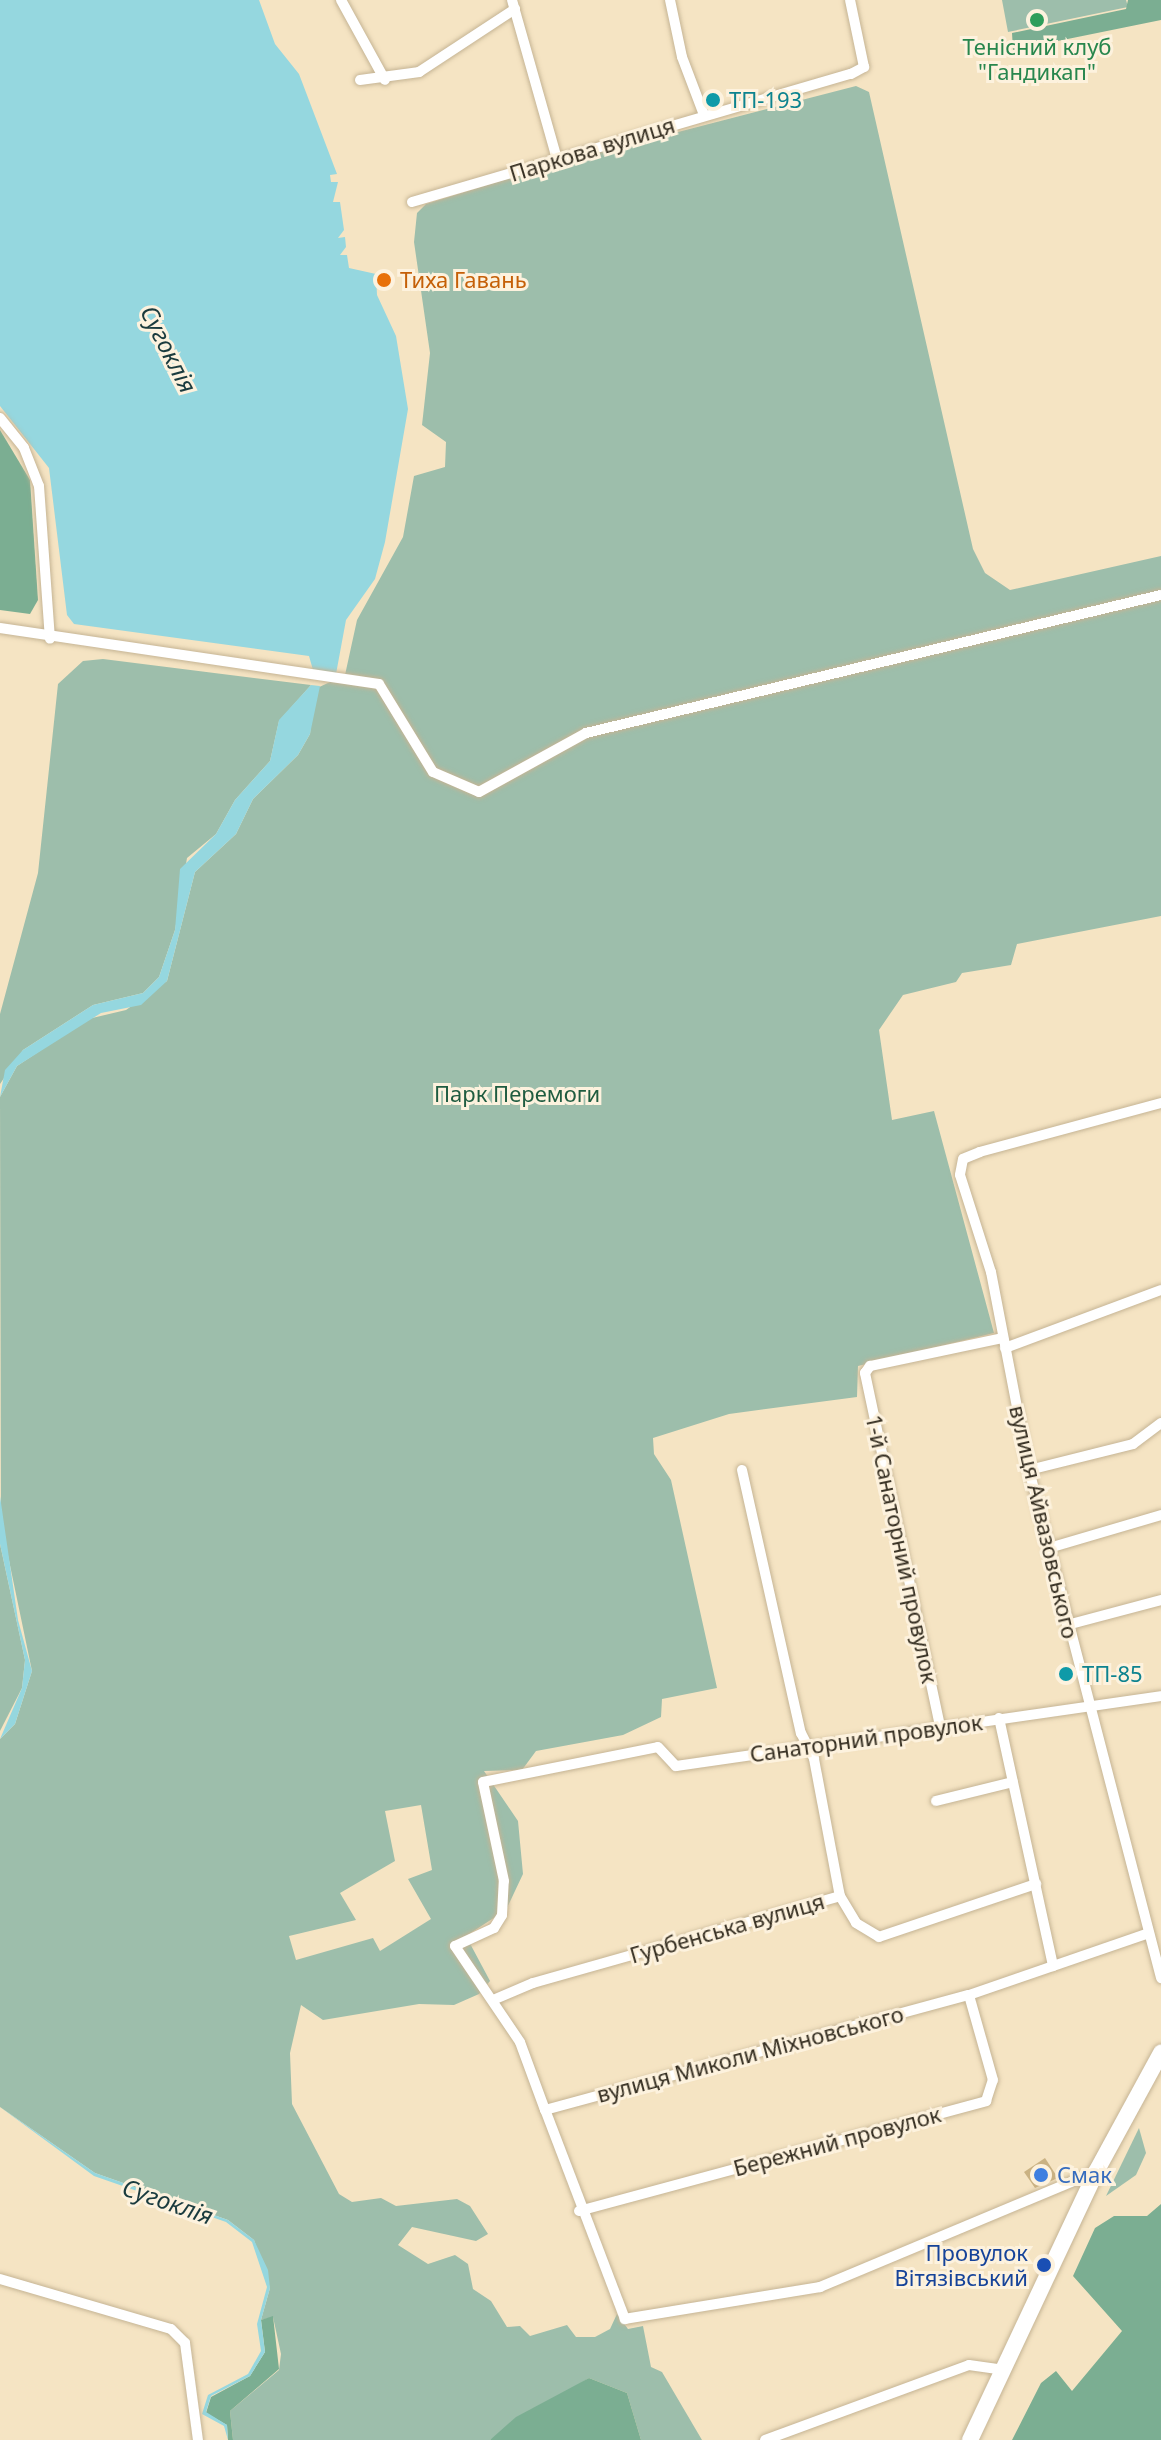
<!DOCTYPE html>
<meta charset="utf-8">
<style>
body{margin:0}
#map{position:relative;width:1161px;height:2440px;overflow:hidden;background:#f5e4c3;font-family:"Noto Sans",sans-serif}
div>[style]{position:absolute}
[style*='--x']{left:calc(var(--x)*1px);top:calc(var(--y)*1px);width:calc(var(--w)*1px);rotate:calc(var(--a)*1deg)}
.green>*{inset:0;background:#9dbeab}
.forest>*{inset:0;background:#7bae92}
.water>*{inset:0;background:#95d7df}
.building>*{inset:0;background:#cab283}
.roads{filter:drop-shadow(0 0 2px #c5b494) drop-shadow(0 0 2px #c5b494)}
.minor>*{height:10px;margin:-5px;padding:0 5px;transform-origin:5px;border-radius:5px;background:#fff}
.primary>*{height:16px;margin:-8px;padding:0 8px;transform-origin:8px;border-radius:8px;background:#fff}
.dots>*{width:22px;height:22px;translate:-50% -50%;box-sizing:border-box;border:4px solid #fdf2de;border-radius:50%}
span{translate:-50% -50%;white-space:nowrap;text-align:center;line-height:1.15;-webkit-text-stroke:6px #fdf2de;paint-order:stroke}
.leisure-label{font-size:22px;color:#27864d}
.culture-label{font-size:22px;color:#0d838f}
.left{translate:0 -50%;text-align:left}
.street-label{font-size:22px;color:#342d20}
.food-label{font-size:22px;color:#c56008}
.park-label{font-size:22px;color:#1f5c40}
.shop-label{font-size:22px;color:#366cbe}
.transit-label{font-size:22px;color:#164399}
.right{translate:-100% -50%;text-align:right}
.water-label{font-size:24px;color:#1a3b3e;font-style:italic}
</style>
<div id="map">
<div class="green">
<div style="clip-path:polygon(1002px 0,1126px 0,1128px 7px,1008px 32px)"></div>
<div style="clip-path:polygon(evenodd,856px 86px,869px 92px,973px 549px,985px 573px,1010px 590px,1161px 556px,1161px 916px,1017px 944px,1011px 965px,962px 973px,956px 982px,903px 995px,879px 1030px,892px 1120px,934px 1111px,994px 1333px,858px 1366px,857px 1397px,729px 1414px,653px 1438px,654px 1454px,671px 1480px,717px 1688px,662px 1699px,661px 1717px,623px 1735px,536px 1751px,522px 1770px,484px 1771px,518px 1821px,523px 1874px,506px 1910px,466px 1936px,490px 1981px,479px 1994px,454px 2005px,419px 2004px,323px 2020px,301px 2005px,290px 2053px,292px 2104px,339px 2194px,352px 2202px,381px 2198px,396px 2206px,457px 2199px,470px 2206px,488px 2234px,476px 2241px,412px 2227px,398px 2245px,428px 2264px,455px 2255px,468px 2264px,473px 2289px,491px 2301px,507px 2327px,520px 2326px,530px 2336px,567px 2325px,576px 2337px,595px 2337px,610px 2329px,617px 2314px,628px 2329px,643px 2326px,651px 2367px,662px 2372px,702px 2440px,641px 2440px,627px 2393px,589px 2378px,490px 2440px,233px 2440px,230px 2411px,279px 2370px,281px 2354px,273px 2317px,261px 2320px,270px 2288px,254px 2240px,228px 2220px,95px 2173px,0 2107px,0 1739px,15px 1724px,32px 1671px,1px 1522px,0 1097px,17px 1066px,88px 1019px,126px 1010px,167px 981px,195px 872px,236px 834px,253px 799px,298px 755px,310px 734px,315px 689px,345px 675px,357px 620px,403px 537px,414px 476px,445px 467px,446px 442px,422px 425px,430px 353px,414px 242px,417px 213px,426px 204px,562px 162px,856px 86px,421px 1805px,432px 1870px,408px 1879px,431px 1919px,380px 1951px,373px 1938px,296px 1960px,289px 1936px,356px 1920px,340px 1893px,395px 1861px,385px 1811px,421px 1805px)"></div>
<div style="clip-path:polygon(103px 659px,311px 685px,279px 721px,270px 761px,235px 800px,216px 834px,187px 858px,175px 930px,159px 977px,143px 993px,93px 1005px,23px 1050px,0 1084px,0 1014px,38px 873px,58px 684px,83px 661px)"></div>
<div style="clip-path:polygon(0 1544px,25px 1660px,22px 1688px,0 1731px)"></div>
<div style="clip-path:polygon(1139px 2128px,1146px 2153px,1136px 2175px,1106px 2196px)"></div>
</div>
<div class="forest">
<div style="clip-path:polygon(1128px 0,1161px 0,1161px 20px,1013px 50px,1012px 33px,1126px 9px)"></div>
<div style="clip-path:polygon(0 430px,30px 480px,38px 600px,30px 614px,0 610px)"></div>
<div style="clip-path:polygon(1161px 2204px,1161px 2440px,1012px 2440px,1041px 2383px,1056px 2371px,1072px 2391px,1122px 2331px,1073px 2276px,1095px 2228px,1114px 2216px,1147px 2216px)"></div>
<div style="clip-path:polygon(273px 2316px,279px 2369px,230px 2411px,233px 2440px,228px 2440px,227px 2425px,206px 2413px,211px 2397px,250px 2376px,265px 2352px,261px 2320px)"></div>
<div style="clip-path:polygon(589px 2378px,627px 2393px,641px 2440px,490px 2440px,516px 2417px)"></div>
</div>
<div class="water">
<div style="clip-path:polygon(0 0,259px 0,275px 44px,299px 74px,337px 174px,330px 175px,331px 182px,338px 182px,333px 202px,340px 202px,344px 230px,338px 238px,345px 237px,346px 247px,340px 255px,347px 255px,349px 268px,376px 274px,377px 295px,396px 336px,408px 409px,385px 542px,375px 579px,346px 620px,336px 674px,313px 670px,309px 656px,74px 624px,67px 615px,49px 468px,0 406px)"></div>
<div style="clip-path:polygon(311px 685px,320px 686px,310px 734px,298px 755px,253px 799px,236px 834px,195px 872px,167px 981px,141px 1005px,101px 1013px,17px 1066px,0 1097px,5px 1070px,23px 1050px,93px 1005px,143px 993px,159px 977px,175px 930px,180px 869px,216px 834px,235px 800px,270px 761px,279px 720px)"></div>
<div style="clip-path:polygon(0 1496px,18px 1620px,32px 1671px,15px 1724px,0 1739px,22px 1688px,25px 1660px,0 1544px)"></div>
<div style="clip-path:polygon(0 2107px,95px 2173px,228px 2220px,254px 2240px,268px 2270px,270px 2288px,261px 2320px,265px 2352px,250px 2376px,211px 2396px,206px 2412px,227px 2425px,228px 2440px,224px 2426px,202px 2414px,208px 2395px,248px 2374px,261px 2351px,257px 2324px,267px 2287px,252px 2242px,226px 2222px,94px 2176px)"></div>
</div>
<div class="building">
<div style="clip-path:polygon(1045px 2158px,1058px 2178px,1035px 2188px,1024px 2172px)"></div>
</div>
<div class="roads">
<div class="minor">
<div style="--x:341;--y:0;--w:91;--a:61.2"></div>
<div style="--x:512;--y:0;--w:162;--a:74.2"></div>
<div style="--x:670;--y:0;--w:58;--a:78.1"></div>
<div style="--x:682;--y:57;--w:62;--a:69.2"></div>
<div style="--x:360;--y:80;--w:60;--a:-7.7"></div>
<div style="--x:419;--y:72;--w:115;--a:-33.3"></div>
<div style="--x:412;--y:202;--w:457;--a:-16.3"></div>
<div style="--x:851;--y:74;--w:15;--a:-28"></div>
<div style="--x:864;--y:67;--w:68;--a:-101.8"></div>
<div style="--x:0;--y:418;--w:38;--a:51"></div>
<div style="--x:24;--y:448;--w:41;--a:68.5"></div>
<div style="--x:39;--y:486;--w:153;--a:85.9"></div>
<div style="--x:0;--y:628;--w:383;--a:8.4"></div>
<div style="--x:379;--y:684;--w:103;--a:58.5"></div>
<div style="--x:433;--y:772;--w:50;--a:23.5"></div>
<div style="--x:479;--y:792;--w:122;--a:-28.9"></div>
<div style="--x:586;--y:733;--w:591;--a:-13.5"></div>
<div style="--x:1161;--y:1103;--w:188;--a:164.9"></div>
<div style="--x:980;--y:1152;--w:18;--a:158"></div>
<div style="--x:963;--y:1159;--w:16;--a:101"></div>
<div style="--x:960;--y:1175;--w:102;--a:72.3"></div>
<div style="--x:991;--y:1272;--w:202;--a:79.1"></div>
<div style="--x:1029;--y:1470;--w:525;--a:75.43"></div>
<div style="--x:1005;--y:1348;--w:166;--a:-20.4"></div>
<div style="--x:742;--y:1470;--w:270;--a:77.4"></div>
<div style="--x:801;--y:1733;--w:29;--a:63"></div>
<div style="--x:814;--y:1759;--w:139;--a:79.3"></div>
<div style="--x:1029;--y:1470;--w:107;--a:-14"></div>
<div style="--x:1133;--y:1444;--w:35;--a:-37"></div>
<div style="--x:1049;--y:1548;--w:117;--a:-16.4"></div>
<div style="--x:1067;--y:1625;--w:97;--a:-14.9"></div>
<div style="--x:999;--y:1718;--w:254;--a:77.7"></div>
<div style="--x:940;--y:1726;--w:361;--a:-102"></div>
<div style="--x:865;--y:1373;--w:9;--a:-54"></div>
<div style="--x:870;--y:1366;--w:136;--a:-11.9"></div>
<div style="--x:936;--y:1801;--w:79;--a:-13.9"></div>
<div style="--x:493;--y:2000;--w:43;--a:-23"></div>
<div style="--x:533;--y:1983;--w:319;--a:-15.8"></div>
<div style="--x:840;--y:1896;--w:31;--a:59"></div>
<div style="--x:856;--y:1923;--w:27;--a:31"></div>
<div style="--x:879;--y:1937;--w:166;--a:-18.7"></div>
<div style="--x:545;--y:2110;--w:72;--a:-110.2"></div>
<div style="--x:520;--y:2042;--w:116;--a:-124.1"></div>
<div style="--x:455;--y:1946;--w:43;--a:-24.8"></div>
<div style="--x:494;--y:1928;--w:15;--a:-58"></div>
<div style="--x:502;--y:1915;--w:34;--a:-87"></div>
<div style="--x:504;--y:1881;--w:101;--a:-102"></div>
<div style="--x:483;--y:1782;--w:178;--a:-11.3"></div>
<div style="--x:658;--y:1747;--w:26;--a:47"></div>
<div style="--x:676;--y:1766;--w:490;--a:-8.2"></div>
<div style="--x:1095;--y:2172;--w:298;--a:157.3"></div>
<div style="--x:820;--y:2287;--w:198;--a:170.7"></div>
<div style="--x:625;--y:2319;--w:224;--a:-110.9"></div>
<div style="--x:545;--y:2110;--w:439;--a:-15.2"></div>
<div style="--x:969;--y:1995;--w:190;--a:-19"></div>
<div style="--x:579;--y:2211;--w:422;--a:-15.1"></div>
<div style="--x:986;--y:2101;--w:22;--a:-72"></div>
<div style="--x:993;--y:2080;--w:88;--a:-105.8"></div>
<div style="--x:0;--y:2279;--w:178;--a:16.3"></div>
<div style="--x:171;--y:2329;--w:20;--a:45"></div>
<div style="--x:185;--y:2343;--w:98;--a:82.4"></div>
<div style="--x:765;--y:2440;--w:217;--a:-20.2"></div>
<div style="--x:969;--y:2365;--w:34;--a:8"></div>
</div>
<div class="primary">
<div style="--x:970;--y:2440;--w:296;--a:-64.8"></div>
<div style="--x:1096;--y:2172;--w:136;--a:-61.4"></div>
</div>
</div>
<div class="dots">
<div style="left:1037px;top:20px;background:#2e9e5b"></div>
<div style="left:713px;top:100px;background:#0f9aa8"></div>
<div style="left:384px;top:280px;background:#e8710a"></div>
<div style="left:1066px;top:1674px;background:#0f9aa8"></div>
<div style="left:1041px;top:2175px;background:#3f7fe0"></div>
<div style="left:1044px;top:2265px;background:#1a4fb4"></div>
</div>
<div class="leisure-label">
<span style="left:1037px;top:59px">Тенісний клуб<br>"Гандикап"</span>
</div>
<div class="culture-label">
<span class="left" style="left:729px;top:100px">ТП-193</span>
<span class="left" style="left:1082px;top:1674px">ТП-85</span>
</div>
<div class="street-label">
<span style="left:592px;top:149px;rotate:-17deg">Паркова вулиця</span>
<span style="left:1044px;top:1522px;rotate:77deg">вулиця Айвазовського</span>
<span style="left:902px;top:1549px;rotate:78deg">1-й Санаторний провулок</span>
<span style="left:866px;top:1738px;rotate:-8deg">Санаторний провулок</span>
<span style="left:727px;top:1928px;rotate:-16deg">Гурбенська вулиця</span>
<span style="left:750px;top:2054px;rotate:-15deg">вулиця Миколи Міхновського</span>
<span style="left:837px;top:2141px;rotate:-15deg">Бережний провулок</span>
</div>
<div class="food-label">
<span class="left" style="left:400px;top:280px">Тиха Гавань</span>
</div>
<div class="park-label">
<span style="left:517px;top:1094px">Парк Перемоги</span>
</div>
<div class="shop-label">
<span class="left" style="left:1057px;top:2175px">Смак</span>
</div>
<div class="transit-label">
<span class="right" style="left:1028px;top:2265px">Провулок<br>Вітязівський</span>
</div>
<div class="water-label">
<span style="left:169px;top:349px;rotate:63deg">Сугоклія</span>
<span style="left:168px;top:2201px;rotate:19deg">Сугоклія</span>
</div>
</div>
